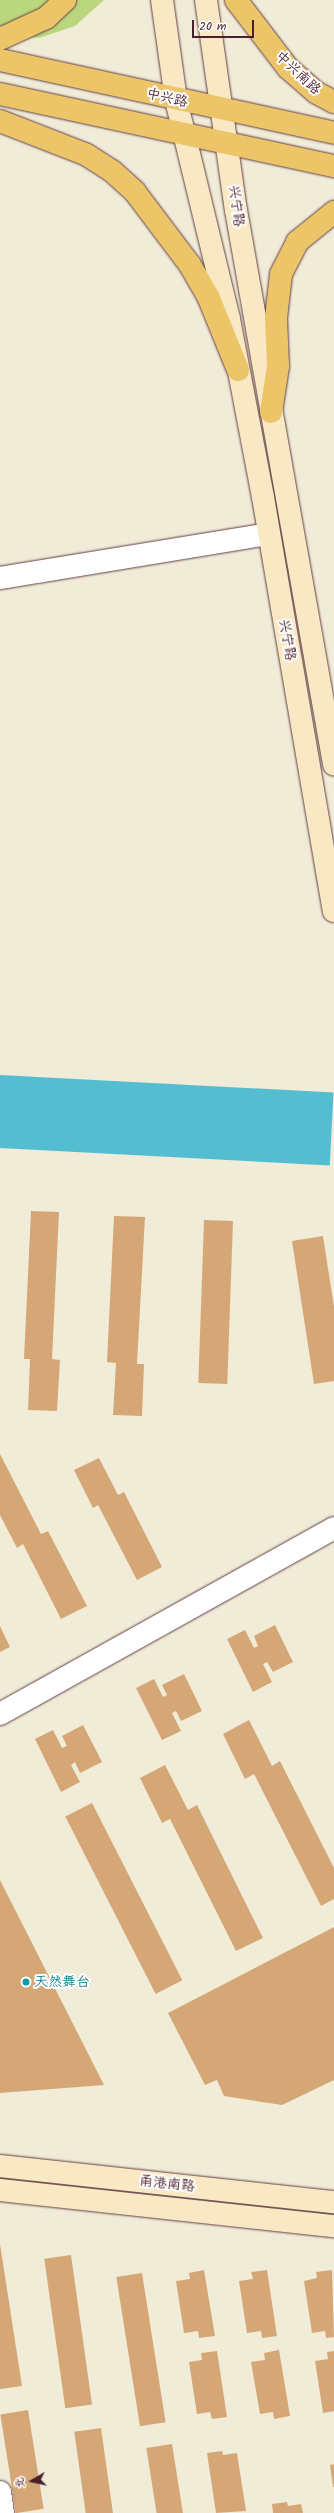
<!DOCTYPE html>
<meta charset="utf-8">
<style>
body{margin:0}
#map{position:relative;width:334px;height:2513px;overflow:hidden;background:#f0ecd7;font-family:Kalam,"LXGW WenKai TC",sans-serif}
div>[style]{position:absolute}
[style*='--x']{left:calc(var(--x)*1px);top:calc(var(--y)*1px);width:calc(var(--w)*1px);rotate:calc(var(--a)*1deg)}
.green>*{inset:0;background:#bbd77d}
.water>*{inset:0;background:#54bdd0;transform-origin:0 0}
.building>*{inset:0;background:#d6a776;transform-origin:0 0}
.roads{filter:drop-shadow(0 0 1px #633e45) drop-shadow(0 0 1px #633e45)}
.minor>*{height:22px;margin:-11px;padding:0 11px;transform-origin:11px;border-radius:11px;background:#fff}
.secondary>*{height:22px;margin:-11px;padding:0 11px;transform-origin:11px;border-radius:11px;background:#f8e8c3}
.primary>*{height:22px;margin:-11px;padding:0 11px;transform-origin:11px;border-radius:11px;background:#edc569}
.dots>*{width:11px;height:11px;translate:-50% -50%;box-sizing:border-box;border:2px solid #fff;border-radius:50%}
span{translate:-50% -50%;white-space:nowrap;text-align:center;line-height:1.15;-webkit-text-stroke:4px #fff;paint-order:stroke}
.street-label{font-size:14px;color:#4a1f2b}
.culture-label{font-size:14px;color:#0d838f}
.left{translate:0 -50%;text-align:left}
.north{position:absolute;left:12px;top:2461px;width:40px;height:40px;-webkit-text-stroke:3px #fff;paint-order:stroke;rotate:261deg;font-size:11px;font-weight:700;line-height:16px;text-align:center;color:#4a1f2b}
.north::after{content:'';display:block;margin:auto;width:14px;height:18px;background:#4a1f2b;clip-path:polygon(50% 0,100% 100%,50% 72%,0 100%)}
.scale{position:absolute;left:192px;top:20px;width:62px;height:18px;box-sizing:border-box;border:2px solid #4a1f2b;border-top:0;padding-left:5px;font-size:12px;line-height:14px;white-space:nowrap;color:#4a1f2b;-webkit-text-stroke:3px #fff;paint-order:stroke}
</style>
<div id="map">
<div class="green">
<div style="clip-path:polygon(0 0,104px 0,75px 26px,39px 38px,0 35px)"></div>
</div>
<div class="water">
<div style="left:0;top:1075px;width:334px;height:73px;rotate:3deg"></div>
</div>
<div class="building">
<div style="clip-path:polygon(31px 1211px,59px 1212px,52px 1359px,60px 1360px,57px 1411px,28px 1410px,30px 1359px,24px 1359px)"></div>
<div style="clip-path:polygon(114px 1216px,145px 1217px,137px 1364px,144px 1364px,142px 1416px,113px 1415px,116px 1363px,107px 1362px)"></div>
<div style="left:204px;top:1220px;width:29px;height:163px;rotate:2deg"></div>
<div style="clip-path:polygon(323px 1236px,334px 1307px,334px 1381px,314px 1384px,292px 1241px)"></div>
<div style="clip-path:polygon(0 1454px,41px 1534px,48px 1531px,87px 1606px,61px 1619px,23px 1544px,17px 1548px,0 1515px)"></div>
<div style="clip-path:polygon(99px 1458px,118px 1495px,124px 1492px,162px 1567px,137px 1580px,98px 1505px,93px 1508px,74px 1470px)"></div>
<div style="clip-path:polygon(275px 1625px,293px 1662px,273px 1672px,267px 1662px,263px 1664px,272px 1682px,253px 1692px,227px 1639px,245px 1630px,254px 1648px,258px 1646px,254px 1636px)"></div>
<div style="clip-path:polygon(0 1626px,10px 1647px,0 1652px)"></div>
<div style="clip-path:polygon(184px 1674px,202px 1711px,181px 1721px,176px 1711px,172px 1713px,181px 1731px,162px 1740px,136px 1688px,154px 1679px,163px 1697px,167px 1695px,162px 1685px)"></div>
<div style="clip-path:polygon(249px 1720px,272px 1766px,280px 1761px,334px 1868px,334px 1899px,321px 1906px,254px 1774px,245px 1779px,223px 1734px)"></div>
<div style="clip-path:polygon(83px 1725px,102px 1762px,80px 1773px,75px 1762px,71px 1765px,80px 1782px,61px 1792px,35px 1739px,53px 1730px,62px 1748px,67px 1746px,62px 1736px)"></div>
<div style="clip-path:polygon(165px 1765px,188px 1810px,197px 1805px,263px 1938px,236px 1951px,170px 1819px,162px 1823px,140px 1778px)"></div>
<div style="left:92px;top:1803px;width:199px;height:30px;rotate:63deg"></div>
<div style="clip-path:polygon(0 1880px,104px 2085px,0 2093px)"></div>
<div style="clip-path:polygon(334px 1927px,334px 2080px,282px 2105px,224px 2096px,217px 2080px,205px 2085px,168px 2013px)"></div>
<div style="clip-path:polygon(0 2244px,22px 2386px,0 2389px)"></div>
<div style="left:71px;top:2255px;width:151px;height:27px;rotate:82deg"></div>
<div style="clip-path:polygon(204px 2270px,215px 2336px,199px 2338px,198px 2331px,184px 2333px,176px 2281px,190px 2279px,189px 2273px)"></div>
<div style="clip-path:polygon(267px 2270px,277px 2336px,262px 2338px,261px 2331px,247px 2333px,239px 2281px,253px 2279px,251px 2272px)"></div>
<div style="clip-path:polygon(332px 2270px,334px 2337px,326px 2338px,325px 2331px,312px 2333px,304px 2281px,317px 2278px,316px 2272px)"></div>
<div style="left:142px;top:2273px;width:151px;height:26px;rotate:81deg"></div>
<div style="clip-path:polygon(279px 2350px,290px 2416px,274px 2419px,273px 2412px,260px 2414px,251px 2362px,265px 2360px,264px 2353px)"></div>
<div style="clip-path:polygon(217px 2351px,227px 2417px,212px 2419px,210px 2412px,197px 2414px,189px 2362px,202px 2360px,201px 2353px)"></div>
<div style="clip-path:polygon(334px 2351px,334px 2411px,323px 2413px,315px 2361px,328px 2359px,327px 2352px)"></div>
<div style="left:28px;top:2410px;width:100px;height:28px;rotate:81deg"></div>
<div style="left:101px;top:2428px;width:86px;height:27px;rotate:82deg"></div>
<div style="left:172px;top:2444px;width:70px;height:26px;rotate:81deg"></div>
<div style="clip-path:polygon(222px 2451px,223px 2455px,237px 2453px,246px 2511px,216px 2513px,207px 2453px)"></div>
<div style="clip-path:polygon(334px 2464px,334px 2487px,333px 2487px,330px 2465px)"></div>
<div style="clip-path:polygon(287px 2502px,288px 2506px,301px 2504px,303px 2513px,273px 2513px,272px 2504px)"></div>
</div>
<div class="roads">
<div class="minor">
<div style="--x:0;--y:578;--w:272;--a:-9.3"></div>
<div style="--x:0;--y:1714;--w:382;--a:-29.1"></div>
<div style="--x:0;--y:2492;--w:21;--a:82"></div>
</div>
<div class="secondary">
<div style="--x:162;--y:0;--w:101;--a:82"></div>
<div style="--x:176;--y:100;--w:225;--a:76.4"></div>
<div style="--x:229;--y:319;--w:181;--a:79.2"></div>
<div style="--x:263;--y:497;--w:420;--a:80.3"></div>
<div style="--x:206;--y:0;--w:212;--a:81.9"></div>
<div style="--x:236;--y:210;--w:563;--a:79.97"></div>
<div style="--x:0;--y:2166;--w:336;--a:6.2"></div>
<div style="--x:0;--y:2190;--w:336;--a:6.2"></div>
</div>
<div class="primary">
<div style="--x:236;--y:0;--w:86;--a:52.6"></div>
<div style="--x:288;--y:68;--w:38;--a:41"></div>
<div style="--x:317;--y:93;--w:19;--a:28"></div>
<div style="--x:0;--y:39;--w:51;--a:-24.5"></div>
<div style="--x:46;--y:18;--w:26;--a:-43"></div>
<div style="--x:0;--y:60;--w:342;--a:12.3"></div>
<div style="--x:0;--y:94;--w:342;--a:12.2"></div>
<div style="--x:0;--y:121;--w:93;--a:21.3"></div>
<div style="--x:87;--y:155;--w:30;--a:33"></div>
<div style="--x:112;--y:171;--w:31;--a:42"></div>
<div style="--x:135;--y:192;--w:91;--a:53"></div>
<div style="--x:190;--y:265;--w:36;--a:60"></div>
<div style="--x:208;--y:296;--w:80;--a:67.9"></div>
<div style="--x:271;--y:412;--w:47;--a:-81.3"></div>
<div style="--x:278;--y:366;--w:48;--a:-92.4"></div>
<div style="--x:276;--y:318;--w:44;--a:-83.5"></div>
<div style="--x:281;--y:274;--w:36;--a:-63"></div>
<div style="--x:297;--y:242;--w:48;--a:-39"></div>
</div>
</div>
<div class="dots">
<div style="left:26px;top:1982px;background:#0f9aa8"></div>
</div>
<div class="street-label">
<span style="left:298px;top:73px;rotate:43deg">中兴南路</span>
<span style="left:167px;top:98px;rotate:13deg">中兴路</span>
<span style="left:236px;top:206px;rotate:82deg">兴宁路</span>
<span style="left:287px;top:640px;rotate:80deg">兴宁路</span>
<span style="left:167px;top:2184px;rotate:6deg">甬港南路</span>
</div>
<div class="culture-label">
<span class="left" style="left:34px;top:1982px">天然舞台</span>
</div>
<div class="north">北</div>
<div class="scale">20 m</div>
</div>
